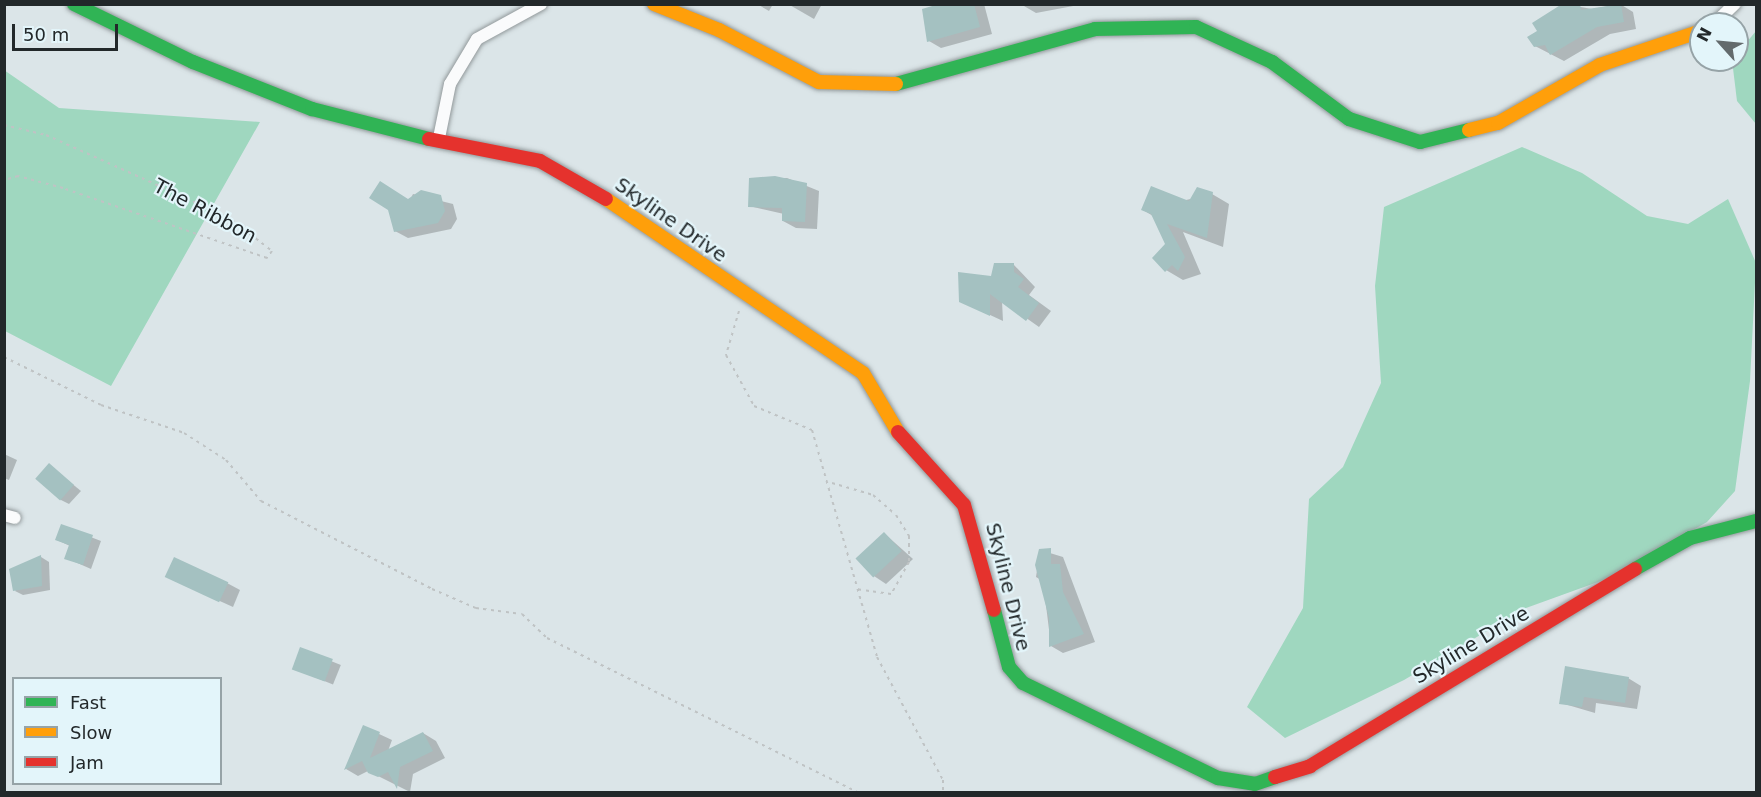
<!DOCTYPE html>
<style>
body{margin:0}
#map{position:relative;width:1761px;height:797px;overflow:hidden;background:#dbe5e8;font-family:"DejaVu Sans",sans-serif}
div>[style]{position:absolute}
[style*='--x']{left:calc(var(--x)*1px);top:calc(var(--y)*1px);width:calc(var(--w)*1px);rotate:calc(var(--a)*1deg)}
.forest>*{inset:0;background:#9fd7bf}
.shadow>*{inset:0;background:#0003;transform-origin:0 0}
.building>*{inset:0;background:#a4c1c1;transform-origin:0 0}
.path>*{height:2px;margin-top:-1px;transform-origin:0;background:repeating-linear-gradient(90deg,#bfc3c4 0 3px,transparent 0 7.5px)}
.roads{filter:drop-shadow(0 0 2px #92999b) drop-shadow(0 0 2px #92999b)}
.street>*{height:12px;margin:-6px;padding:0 6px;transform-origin:6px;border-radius:6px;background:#fafbfc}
.fast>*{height:14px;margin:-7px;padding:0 7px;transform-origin:7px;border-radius:7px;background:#30b455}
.slow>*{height:14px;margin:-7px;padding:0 7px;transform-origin:7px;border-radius:7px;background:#ff9f0a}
.jam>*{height:14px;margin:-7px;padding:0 7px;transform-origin:7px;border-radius:7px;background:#e5322d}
span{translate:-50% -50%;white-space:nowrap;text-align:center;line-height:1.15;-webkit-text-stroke:4.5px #e3f5fa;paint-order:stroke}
.street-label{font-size:20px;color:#22282a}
.frame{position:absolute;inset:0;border:6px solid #22282a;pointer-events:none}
.legend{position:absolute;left:12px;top:677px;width:210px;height:108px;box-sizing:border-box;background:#e3f5fa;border:2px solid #96a3a7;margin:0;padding:8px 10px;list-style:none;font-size:18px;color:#22282a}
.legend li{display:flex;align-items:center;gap:12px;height:30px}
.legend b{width:30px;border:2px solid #96a3a7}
.north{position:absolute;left:1689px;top:12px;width:60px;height:60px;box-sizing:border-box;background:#e3f5fa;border:2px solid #96a3a7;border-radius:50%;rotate:297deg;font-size:16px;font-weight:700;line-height:24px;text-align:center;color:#22282a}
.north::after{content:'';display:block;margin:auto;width:21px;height:27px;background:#636a6c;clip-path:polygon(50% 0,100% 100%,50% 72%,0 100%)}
.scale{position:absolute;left:12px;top:24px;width:106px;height:27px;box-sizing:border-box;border:3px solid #22282a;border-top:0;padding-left:8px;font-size:18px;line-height:21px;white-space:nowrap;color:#22282a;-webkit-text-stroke:4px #e3f5fa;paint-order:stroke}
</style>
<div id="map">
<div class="forest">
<div style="clip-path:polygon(1756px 31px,1756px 124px,1737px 101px,1732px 60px)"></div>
<div style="clip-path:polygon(4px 70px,59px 108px,260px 122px,111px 386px,5px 331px)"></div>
<div style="clip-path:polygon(1522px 147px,1582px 173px,1647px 216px,1688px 224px,1728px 199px,1756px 263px,1750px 381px,1735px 491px,1707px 522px,1609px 578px,1526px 608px,1404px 680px,1285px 738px,1247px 707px,1303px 608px,1309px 499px,1343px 467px,1381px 383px,1375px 286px,1384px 207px)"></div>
</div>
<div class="shadow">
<div style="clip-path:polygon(757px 4px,773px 4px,769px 11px)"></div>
<div style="clip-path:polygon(788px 4px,822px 4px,814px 19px)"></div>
<div style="clip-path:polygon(945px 4px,984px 4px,992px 34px,941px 48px,929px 41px)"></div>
<div style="clip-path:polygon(1084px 4px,1036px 13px,1024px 6px,1024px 4px)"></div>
<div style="clip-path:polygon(1564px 4px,1592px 9px,1620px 4px,1633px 12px,1636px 29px,1610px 34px,1564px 61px,1535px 46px,1539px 32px)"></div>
<div style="clip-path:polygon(787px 178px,819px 191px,817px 229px,796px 228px,783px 221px,784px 214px,749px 206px,750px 179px)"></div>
<div style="clip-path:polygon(413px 194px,453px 204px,457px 219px,451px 229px,408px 238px,395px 231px)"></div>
<div style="clip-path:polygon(1212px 194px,1229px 204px,1223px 247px,1183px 232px,1201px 274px,1183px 280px,1166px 270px,1167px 244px,1153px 216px,1143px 210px)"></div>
<div style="clip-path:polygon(1014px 265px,1035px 287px,1029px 295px,1051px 311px,1039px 327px,1002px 301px,1003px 321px,960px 301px)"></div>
<div style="clip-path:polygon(4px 454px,17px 460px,9px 480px,4px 478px)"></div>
<div style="clip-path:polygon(49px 465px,81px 491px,69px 504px,61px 500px)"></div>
<div style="clip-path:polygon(62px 526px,101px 541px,91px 569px,66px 558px,70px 546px,57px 540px)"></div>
<div style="clip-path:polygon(885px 534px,913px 559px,886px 584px,874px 576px)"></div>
<div style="clip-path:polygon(1040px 550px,1063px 557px,1095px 642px,1063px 653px,1051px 646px,1043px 581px,1036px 577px)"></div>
<div style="clip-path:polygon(41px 557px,49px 562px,50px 590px,23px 595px,15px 591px)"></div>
<div style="clip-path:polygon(180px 583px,227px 583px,240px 590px,233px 607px)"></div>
<div style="left:301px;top:649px;width:43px;height:21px;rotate:22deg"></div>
<div style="clip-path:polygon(1628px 678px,1641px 686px,1637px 709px,1596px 703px,1595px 713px,1561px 703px)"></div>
<div style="clip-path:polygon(364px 727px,392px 740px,388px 751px,423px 733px,436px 741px,445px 758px,413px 774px,410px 792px,368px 771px,358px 776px,346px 769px)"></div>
</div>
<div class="building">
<div style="clip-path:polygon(939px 4px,974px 4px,980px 27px,927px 42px,922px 9px)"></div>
<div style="clip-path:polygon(1562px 4px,1580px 4px,1581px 10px,1621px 4px,1624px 22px,1597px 27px,1550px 55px,1545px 45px,1534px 47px,1527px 37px,1537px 31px,1532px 23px)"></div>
<div style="clip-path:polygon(775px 176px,807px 183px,805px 222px,782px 221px,782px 208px,748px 207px,749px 178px)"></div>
<div style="clip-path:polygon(380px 181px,408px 199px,421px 190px,441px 195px,445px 211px,438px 223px,394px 232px,388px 210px,369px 198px)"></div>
<div style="clip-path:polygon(1151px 186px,1189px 201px,1197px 187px,1213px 192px,1207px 238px,1167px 224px,1185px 257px,1178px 271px,1172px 265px,1165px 272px,1152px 258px,1165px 244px,1151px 214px,1141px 210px)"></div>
<div style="clip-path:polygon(994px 263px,1014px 263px,1014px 272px,1024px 279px,1018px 287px,1039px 303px,1026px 321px,990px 294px,990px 316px,959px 302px,958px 272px,991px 276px)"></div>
<div style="left:49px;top:463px;width:33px;height:21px;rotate:41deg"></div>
<div style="clip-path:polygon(61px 524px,93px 535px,83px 565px,64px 559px,69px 545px,55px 540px)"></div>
<div style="left:884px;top:532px;width:26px;height:39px;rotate:47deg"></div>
<div style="clip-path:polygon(1051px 548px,1051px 564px,1060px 564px,1063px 592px,1084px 634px,1049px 647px,1049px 618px,1035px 565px,1039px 549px)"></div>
<div style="clip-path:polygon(41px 555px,42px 586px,13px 591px,9px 569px)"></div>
<div style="left:174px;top:557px;width:60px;height:22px;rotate:25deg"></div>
<div style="left:300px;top:647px;width:35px;height:24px;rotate:20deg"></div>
<div style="clip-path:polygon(1565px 666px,1629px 677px,1625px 703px,1584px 697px,1582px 707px,1559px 704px)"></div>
<div style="clip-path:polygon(363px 725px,380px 732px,370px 758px,423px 732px,433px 751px,400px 767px,397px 789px,388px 772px,378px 777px,368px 773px,362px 761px,344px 770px)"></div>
</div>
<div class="path">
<div style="--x:4;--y:125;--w:43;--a:13.4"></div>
<div style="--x:46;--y:135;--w:139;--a:24.2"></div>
<div style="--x:173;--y:192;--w:65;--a:25.4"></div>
<div style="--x:232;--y:220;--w:51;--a:37.8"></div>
<div style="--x:272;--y:251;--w:9;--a:126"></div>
<div style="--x:267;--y:258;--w:216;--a:-161.1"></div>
<div style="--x:63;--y:188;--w:47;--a:-165.1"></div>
<div style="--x:18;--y:176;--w:15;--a:164"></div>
<div style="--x:739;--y:311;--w:46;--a:106.5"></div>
<div style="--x:726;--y:355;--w:58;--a:61.2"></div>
<div style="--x:754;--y:406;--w:63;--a:22.5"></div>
<div style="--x:812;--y:430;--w:236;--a:74"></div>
<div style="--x:877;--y:657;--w:140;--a:61.8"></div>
<div style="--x:943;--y:780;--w:12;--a:90"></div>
<div style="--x:4;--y:357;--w:108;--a:26.3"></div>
<div style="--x:101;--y:405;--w:88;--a:18.6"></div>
<div style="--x:184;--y:433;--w:50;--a:32.7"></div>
<div style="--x:226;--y:460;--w:54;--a:49.5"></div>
<div style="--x:261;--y:501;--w:192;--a:27.2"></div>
<div style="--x:432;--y:589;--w:48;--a:23.4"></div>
<div style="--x:476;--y:608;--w:46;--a:7.4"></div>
<div style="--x:522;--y:614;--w:35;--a:44"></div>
<div style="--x:547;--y:638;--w:346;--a:26.4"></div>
<div style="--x:832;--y:483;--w:43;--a:16.3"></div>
<div style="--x:873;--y:495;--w:30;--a:41"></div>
<div style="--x:896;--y:515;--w:25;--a:58"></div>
<div style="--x:909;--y:536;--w:26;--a:90"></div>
<div style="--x:909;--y:562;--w:37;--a:119"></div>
<div style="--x:891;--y:594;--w:34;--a:-172"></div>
</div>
<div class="roads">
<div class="street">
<div style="--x:1714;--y:24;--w:29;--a:-44"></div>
<div style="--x:439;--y:138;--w:55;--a:-78.5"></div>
<div style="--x:450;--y:84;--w:52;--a:-59"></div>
<div style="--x:477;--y:39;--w:73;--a:-28.7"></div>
<div style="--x:4;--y:515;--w:11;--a:15"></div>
</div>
<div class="fast">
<div style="--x:74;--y:4;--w:132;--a:26"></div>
<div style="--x:193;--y:62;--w:128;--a:21.6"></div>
<div style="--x:312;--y:109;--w:121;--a:14.4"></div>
<div style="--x:896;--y:84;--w:206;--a:-15.4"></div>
<div style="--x:1095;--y:29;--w:101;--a:-1.1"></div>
<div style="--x:1196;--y:27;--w:84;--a:24.7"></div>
<div style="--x:1272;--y:62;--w:96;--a:36.5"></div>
<div style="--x:1349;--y:119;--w:75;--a:17.9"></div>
<div style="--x:1420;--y:142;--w:50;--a:-13.8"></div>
<div style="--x:1635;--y:569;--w:63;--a:-29.4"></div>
<div style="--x:1690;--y:538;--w:68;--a:-14.4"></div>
<div style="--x:994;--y:610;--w:59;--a:75.3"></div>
<div style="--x:1009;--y:667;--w:21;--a:49"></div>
<div style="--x:1023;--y:683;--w:217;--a:26"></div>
<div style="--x:1218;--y:778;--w:37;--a:9"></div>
<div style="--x:1255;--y:784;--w:21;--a:-19"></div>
</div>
<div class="slow">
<div style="--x:654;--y:4;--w:70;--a:21.8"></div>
<div style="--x:719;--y:30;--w:113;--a:27.5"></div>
<div style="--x:819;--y:82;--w:77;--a:1.5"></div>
<div style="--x:1469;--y:130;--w:30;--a:-14"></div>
<div style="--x:1498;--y:123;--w:117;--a:-29.6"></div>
<div style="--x:1600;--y:65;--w:107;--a:-18.6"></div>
<div style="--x:606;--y:199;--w:310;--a:34.1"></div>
<div style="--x:863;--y:373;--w:69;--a:59.3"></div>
</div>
<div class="jam">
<div style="--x:429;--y:139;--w:113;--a:11.2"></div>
<div style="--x:540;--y:161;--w:76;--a:29.9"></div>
<div style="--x:898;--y:432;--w:98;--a:47.9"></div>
<div style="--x:964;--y:505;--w:109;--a:74.1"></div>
<div style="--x:1275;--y:777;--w:37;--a:-17"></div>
<div style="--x:1310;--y:766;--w:380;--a:-31.2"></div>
</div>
</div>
<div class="street-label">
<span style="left:205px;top:211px;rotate:28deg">The Ribbon</span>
<span style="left:671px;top:220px;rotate:35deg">Skyline Drive</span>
<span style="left:1008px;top:587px;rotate:76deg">Skyline Drive</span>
<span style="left:1471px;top:645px;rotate:-31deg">Skyline Drive</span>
</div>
<div class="frame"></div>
<ul class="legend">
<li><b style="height:8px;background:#30b455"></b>Fast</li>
<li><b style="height:8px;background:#ff9f0a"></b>Slow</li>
<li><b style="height:8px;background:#e5322d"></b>Jam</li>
</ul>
<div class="north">N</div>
<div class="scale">50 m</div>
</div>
